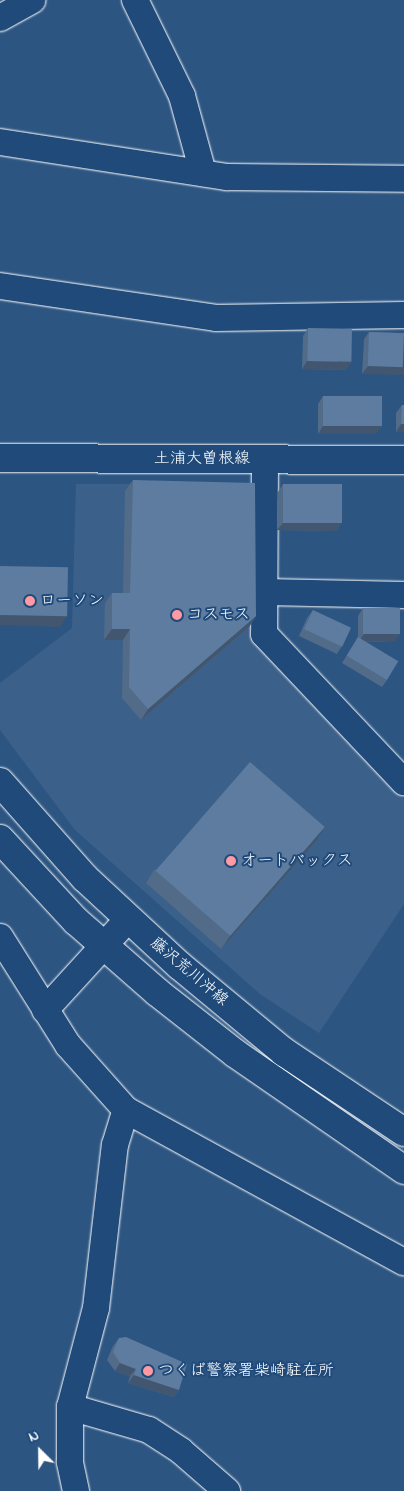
<!DOCTYPE html>
<meta charset="utf-8">
<style>
body{margin:0}
#map{position:relative;width:404px;height:1491px;overflow:hidden;background:#2c5582;font-family:"Indie Flower","Klee One",sans-serif}
div>[style]{position:absolute}
[style*='--x']{left:calc(var(--x)*1px);top:calc(var(--y)*1px);width:calc(var(--w)*1px);rotate:calc(var(--a)*1deg)}
.built>*{inset:0;background:#3b618b}
.roads{filter:drop-shadow(0 0 1px #fff) drop-shadow(0 0 1px #fff)}
.minor>*{height:26px;margin:-13px;padding:0 13px;transform-origin:13px;border-radius:13px;background:#1f4a7a}
.secondary>*{height:28px;margin:-14px;padding:0 14px;transform-origin:14px;border-radius:14px;background:#1f4a7a}
.wall>*{inset:0;background:#516b89}
.shaded-wall>*{inset:0;background:#42576f}
.building>*{inset:0;background:#5e7c9f;transform-origin:0 0}
.dots>*{width:14px;height:14px;translate:-50% -50%;box-sizing:border-box;border:2px solid #1f4a7a;border-radius:50%}
span{translate:-50% -50%;white-space:nowrap;text-align:center;line-height:1.15;-webkit-text-stroke:4px #1f4a7a;paint-order:stroke}
.street-label{font-size:16px;color:#fff}
.poi-label{font-size:16px;color:#fff}
.left{translate:0 -50%;text-align:left}
.north{position:absolute;left:15px;top:1426px;width:50px;height:50px;-webkit-text-stroke:4px #1f4a7a;paint-order:stroke;rotate:337deg;font-size:14px;font-weight:700;line-height:20px;text-align:center;color:#fff}
.north::after{content:'';display:block;margin:auto;width:18px;height:22px;background:#fff;clip-path:polygon(50% 0,100% 100%,50% 72%,0 100%)}
</style>
<div id="map">
<div class="built">
<div style="clip-path:polygon(76px 484px,250px 484px,252px 636px,404px 799px,404px 904px,319px 1033px,260px 994px,75px 830px,0 730px,0 683px,72px 628px)"></div>
</div>
<div class="roads">
<div class="minor">
<div style="--x:135;--y:0;--w:107;--a:63.9"></div>
<div style="--x:182;--y:96;--w:80;--a:74.7"></div>
<div style="--x:0;--y:18;--w:37;--a:-29"></div>
<div style="--x:0;--y:142;--w:230;--a:8.8"></div>
<div style="--x:227;--y:177;--w:177;--a:0.6"></div>
<div style="--x:0;--y:286;--w:218;--a:8.4"></div>
<div style="--x:216;--y:318;--w:188;--a:-0.9"></div>
<div style="--x:265;--y:459;--w:175;--a:90.3"></div>
<div style="--x:264;--y:634;--w:204;--a:46.6"></div>
<div style="--x:266;--y:592;--w:138;--a:1.2"></div>
<div style="--x:0;--y:937;--w:128;--a:57.8"></div>
<div style="--x:68;--y:1045;--w:87;--a:48.3"></div>
<div style="--x:126;--y:1110;--w:317;--a:28.7"></div>
<div style="--x:45;--y:1010;--w:123;--a:-47.6"></div>
<div style="--x:70;--y:1407;--w:82;--a:16.2"></div>
<div style="--x:149;--y:1430;--w:38;--a:33"></div>
<div style="--x:181;--y:1451;--w:61;--a:41"></div>
<div style="--x:76;--y:1491;--w:30;--a:-102"></div>
<div style="--x:70;--y:1462;--w:55;--a:-90"></div>
<div style="--x:70;--y:1407;--w:102;--a:-75.3"></div>
<div style="--x:96;--y:1308;--w:164;--a:-83.4"></div>
<div style="--x:115;--y:1145;--w:37;--a:-73"></div>
</div>
<div class="secondary">
<div style="--x:0;--y:458;--w:404;--a:0.3"></div>
<div style="--x:0;--y:782;--w:128;--a:48.5"></div>
<div style="--x:85;--y:878;--w:129;--a:42.8"></div>
<div style="--x:180;--y:966;--w:135;--a:39.6"></div>
<div style="--x:284;--y:1052;--w:144;--a:33.7"></div>
<div style="--x:0;--y:839;--w:112;--a:47.2"></div>
<div style="--x:76;--y:921;--w:108;--a:41.2"></div>
<div style="--x:157;--y:992;--w:100;--a:38.1"></div>
<div style="--x:236;--y:1054;--w:204;--a:34.6"></div>
</div>
</div>
<div class="wall">
<div style="clip-path:polygon(308px 328px,346px 370px,302px 369px,303px 336px)"></div>
<div style="clip-path:polygon(369px 332px,404px 333px,362px 374px,364px 339px)"></div>
<div style="clip-path:polygon(323px 396px,376px 434px,318px 434px,318px 404px)"></div>
<div style="clip-path:polygon(402px 405px,404px 432px,396px 432px,396px 413px)"></div>
<div style="clip-path:polygon(133px 480px,256px 616px,249px 627px,141px 720px,122px 698px,123px 640px,104px 640px,105px 603px,112px 593px,123px 593px,125px 491px)"></div>
<div style="clip-path:polygon(283px 484px,341px 523px,336px 531px,277px 530px,278px 492px)"></div>
<div style="clip-path:polygon(363px 608px,395px 641px,366px 642px,387px 680px,382px 687px,342px 663px,358px 637px,358px 616px)"></div>
<div style="clip-path:polygon(313px 610px,342px 646px,337px 654px,299px 636px,307px 618px)"></div>
<div style="clip-path:polygon(317px 840px,221px 949px,146px 883px,154px 870px)"></div>
<div style="clip-path:polygon(119px 1338px,179px 1390px,174px 1397px,128px 1383px,130px 1376px,115px 1371px,107px 1360px,113px 1346px)"></div>
</div>
<div class="shaded-wall">
<div style="clip-path:polygon(307px 361px,352px 362px,346px 370px,302px 369px)"></div>
<div style="clip-path:polygon(368px 366px,404px 367px,404px 375px,362px 374px)"></div>
<div style="clip-path:polygon(401px 424px,404px 424px,404px 432px,396px 432px)"></div>
<div style="clip-path:polygon(323px 426px,382px 426px,376px 434px,318px 434px)"></div>
<div style="clip-path:polygon(283px 523px,341px 523px,336px 531px,277px 530px)"></div>
<div style="clip-path:polygon(0 615px,67px 616px,60px 627px,0 625px)"></div>
<div style="clip-path:polygon(256px 616px,249px 627px,141px 720px,148px 709px)"></div>
<div style="clip-path:polygon(112px 629px,130px 629px,123px 640px,104px 640px)"></div>
<div style="clip-path:polygon(401px 633px,395px 641px,358px 642px,364px 634px)"></div>
<div style="clip-path:polygon(325px 827px,317px 840px,221px 949px,230px 936px)"></div>
<div style="clip-path:polygon(120px 1363px,136px 1369px,130px 1376px,115px 1371px)"></div>
<div style="clip-path:polygon(134px 1375px,179px 1390px,174px 1397px,128px 1383px)"></div>
</div>
<div class="building">
<div style="left:308px;top:328px;width:44px;height:33px;rotate:1deg"></div>
<div style="left:369px;top:332px;width:35px;height:34px;rotate:2deg"></div>
<div style="left:323px;top:396px;width:59px;height:30px"></div>
<div style="clip-path:polygon(402px 405px,404px 405px,404px 424px,401px 424px)"></div>
<div style="clip-path:polygon(133px 480px,255px 483px,256px 616px,148px 709px,129px 687px,130px 629px,112px 629px,112px 593px,130px 593px)"></div>
<div style="left:283px;top:484px;width:59px;height:39px"></div>
<div style="left:0;top:566px;width:68px;height:49px;rotate:1deg"></div>
<div style="left:363px;top:608px;width:37px;height:26px"></div>
<div style="left:313px;top:610px;width:42px;height:21px;rotate:25deg"></div>
<div style="left:358px;top:637px;width:47px;height:22px;rotate:31deg"></div>
<div style="left:250px;top:762px;width:99px;height:144px;rotate:41deg"></div>
<div style="clip-path:polygon(126px 1337px,187px 1364px,179px 1390px,134px 1375px,136px 1369px,120px 1363px,113px 1352px,119px 1338px)"></div>
</div>
<div class="dots">
<div style="left:30px;top:601px;background:#ff9aa2"></div>
<div style="left:177px;top:615px;background:#ff9aa2"></div>
<div style="left:231px;top:861px;background:#ff9aa2"></div>
<div style="left:148px;top:1371px;background:#ff9aa2"></div>
</div>
<div class="street-label">
<span style="left:202px;top:459px">土浦大曽根線</span>
<span style="left:189px;top:972px;rotate:40deg">藤沢荒川沖線</span>
</div>
<div class="poi-label">
<span class="left" style="left:40px;top:601px">ローソン</span>
<span class="left" style="left:187px;top:615px">コスモス</span>
<span class="left" style="left:241px;top:861px">オートバックス</span>
<span class="left" style="left:158px;top:1371px">つくば警察署柴崎駐在所</span>
</div>
<div class="north">N</div>
</div>
